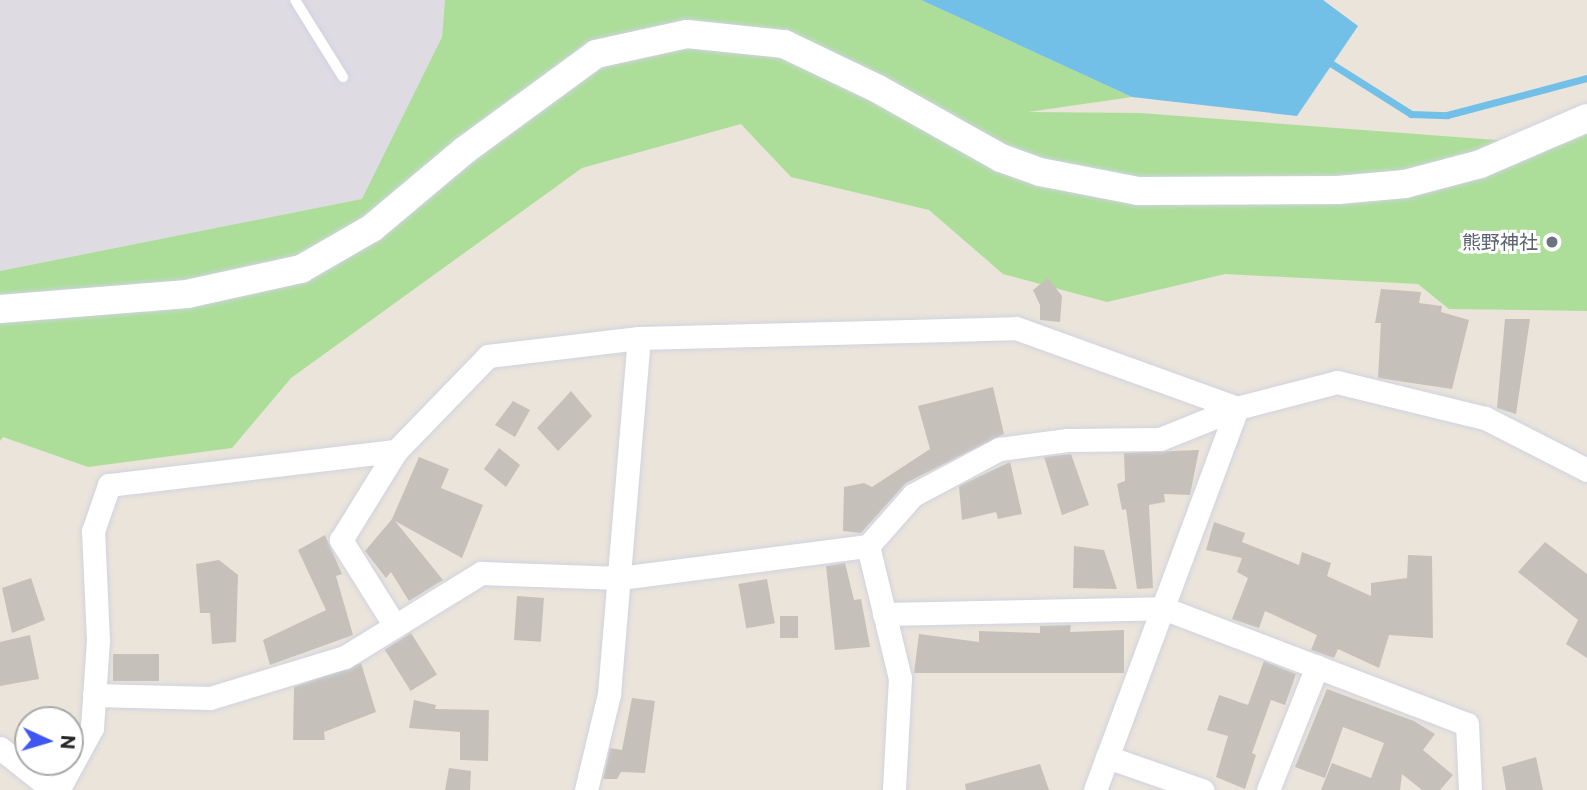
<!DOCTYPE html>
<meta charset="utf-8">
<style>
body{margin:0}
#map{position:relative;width:1587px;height:790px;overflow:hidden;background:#eae4da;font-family:Commissioner,"Noto Sans JP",sans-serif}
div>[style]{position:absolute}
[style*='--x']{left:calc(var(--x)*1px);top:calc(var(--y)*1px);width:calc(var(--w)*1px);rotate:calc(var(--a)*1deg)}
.industrial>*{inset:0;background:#dedbe3}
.green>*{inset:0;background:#acde99}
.water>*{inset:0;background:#72c0e8}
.stream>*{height:7px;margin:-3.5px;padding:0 3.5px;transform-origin:3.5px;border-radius:3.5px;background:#72c0e8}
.building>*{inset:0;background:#c5c1ba;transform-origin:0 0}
.roads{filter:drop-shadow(0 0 2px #d0d2e1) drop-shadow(0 0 2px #d0d2e1)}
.service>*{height:10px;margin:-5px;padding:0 5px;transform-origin:5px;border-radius:5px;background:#fff}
.minor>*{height:23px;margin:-11.5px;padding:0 11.5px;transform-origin:11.5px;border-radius:11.5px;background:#fff}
.tertiary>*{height:28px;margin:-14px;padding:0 14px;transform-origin:14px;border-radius:14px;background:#fff}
.dots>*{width:19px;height:19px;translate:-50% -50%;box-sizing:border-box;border:4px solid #fff;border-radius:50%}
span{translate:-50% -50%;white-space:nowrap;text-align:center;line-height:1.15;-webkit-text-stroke:6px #fff;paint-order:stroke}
.worship-label{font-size:19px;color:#5b616d}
.right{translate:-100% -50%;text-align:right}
.north{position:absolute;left:14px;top:706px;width:70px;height:70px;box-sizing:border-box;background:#fff;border:2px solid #a9a9a9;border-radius:50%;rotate:94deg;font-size:19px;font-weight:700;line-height:28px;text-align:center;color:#282828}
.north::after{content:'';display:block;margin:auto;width:24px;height:32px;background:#4156f0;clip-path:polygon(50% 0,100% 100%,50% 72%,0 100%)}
</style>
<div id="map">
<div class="industrial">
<div style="clip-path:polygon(0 0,445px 0,442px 37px,363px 199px,0 271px)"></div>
</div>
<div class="green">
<div style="clip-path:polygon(evenodd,445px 0,921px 0,1132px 97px,1028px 112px,1140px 113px,1561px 145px,1587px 134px,1587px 311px,1449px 309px,1418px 284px,1225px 274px,1107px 302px,1003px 274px,929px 210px,791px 177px,741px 124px,582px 168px,291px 378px,232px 448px,88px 467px,3px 437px,0 441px,0 271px,362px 199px,442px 37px,445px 0,280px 285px,152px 312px,20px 313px,280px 285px)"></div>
</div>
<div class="water">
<div style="clip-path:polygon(921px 0,1323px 0,1358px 26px,1297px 116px,1132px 97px)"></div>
</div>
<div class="stream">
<div style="--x:1324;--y:59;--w:103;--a:32.3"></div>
<div style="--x:1411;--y:114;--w:36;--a:2"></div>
<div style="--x:1447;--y:115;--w:145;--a:-14.8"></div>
</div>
<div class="building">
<div style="clip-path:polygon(1048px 278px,1062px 296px,1060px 322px,1040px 320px,1040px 305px,1033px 290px)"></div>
<div style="clip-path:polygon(1381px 289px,1421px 292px,1419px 303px,1442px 306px,1441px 312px,1469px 320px,1452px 389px,1378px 378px,1381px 323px,1375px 323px)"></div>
<div style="clip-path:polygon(1505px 319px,1530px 319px,1516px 414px,1497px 408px)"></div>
<div style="clip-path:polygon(993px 387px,1004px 434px,906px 483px,861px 533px,843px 531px,844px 487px,864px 483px,872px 487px,930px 449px,918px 406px)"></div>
<div style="clip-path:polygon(571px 391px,592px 416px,558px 451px,537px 428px)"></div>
<div style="clip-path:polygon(513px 401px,530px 410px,515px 437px,495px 425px)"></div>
<div style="clip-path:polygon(499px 448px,520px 465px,506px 487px,484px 469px)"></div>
<div style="clip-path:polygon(1199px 450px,1190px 495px,1164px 494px,1165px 502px,1149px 505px,1153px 588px,1137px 589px,1126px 509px,1122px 510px,1117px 484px,1125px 481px,1124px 453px)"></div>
<div style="clip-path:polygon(1071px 454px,1089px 505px,1062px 515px,1044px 457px)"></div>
<div style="clip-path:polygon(419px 457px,449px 469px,441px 488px,483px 505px,462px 558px,395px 521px,443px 580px,409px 601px,391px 572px,386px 578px,365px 551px,392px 519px)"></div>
<div style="clip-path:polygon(1010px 462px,1022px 514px,998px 519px,996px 512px,962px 520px,959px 486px)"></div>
<div style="clip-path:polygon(1214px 522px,1245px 533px,1242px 542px,1299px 565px,1302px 552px,1331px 563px,1327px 576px,1371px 596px,1371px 583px,1407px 578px,1408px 555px,1432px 556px,1433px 638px,1389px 635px,1379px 668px,1338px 649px,1334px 658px,1311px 650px,1317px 635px,1265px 611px,1259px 628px,1232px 619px,1248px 578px,1237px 572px,1242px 558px,1206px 550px)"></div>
<div style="clip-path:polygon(325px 535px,342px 574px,336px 576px,353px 635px,270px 665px,263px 640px,326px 610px,298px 550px)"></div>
<div style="clip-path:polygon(1545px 542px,1587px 574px,1587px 658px,1566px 644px,1578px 620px,1518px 572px)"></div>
<div style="clip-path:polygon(1074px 546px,1104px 550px,1117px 589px,1073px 588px)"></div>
<div style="clip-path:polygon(219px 560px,238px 575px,236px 642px,212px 644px,210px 613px,200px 613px,196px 564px)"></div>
<div style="clip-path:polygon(845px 563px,854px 600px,861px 599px,870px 647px,835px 650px,826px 566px)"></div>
<div style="clip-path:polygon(31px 578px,45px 620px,12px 633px,2px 588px)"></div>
<div style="left:767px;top:579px;width:45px;height:29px;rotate:80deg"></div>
<div style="left:517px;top:596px;width:27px;height:44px;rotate:4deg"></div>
<div style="left:780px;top:616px;width:18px;height:22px"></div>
<div style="clip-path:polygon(1071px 625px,1070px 632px,1124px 630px,1124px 673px,914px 673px,919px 634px,979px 642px,979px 631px,1040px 633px,1040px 626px)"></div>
<div style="left:411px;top:633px;width:49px;height:31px;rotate:58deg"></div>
<div style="clip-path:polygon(30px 635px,39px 679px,0 686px,0 642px)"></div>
<div style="left:113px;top:654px;width:46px;height:27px"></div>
<div style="clip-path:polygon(1264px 661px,1296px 674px,1285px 705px,1271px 700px,1252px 753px,1256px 755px,1245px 789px,1216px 777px,1228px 736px,1207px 730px,1219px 695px,1248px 705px)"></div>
<div style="clip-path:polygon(361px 663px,376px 712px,324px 732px,325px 740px,293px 740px,294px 687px)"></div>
<div style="clip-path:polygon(1327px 689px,1414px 721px,1435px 734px,1423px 750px,1453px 775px,1440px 790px,1422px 790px,1402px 774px,1400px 790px,1321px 790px,1332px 763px,1371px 778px,1384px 743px,1343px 727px,1325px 778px,1295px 767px)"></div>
<div style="clip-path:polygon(632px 698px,655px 701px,645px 773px,621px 772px,617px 779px,603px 779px,610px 748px,622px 750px)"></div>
<div style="clip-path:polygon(414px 700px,436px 705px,435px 709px,489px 710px,488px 761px,460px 760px,460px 732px,409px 728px)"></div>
<div style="clip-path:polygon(1536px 757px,1543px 790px,1506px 790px,1502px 767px)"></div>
<div style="clip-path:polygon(1040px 764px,1049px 790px,966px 790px,965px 784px)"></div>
<div style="clip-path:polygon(449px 768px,471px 771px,470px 790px,445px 790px)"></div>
</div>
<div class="roads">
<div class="service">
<div style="--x:295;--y:0;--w:91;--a:58.1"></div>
</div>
<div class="minor">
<div style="--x:868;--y:546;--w:136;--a:76.4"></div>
<div style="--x:900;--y:678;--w:112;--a:93.1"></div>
<div style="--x:884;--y:614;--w:279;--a:-1.2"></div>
<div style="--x:1163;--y:608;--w:325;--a:20.9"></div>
<div style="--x:1467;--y:724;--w:66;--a:87.4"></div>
<div style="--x:395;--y:626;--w:102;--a:-122.1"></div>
<div style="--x:341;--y:540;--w:105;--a:-58.3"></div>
<div style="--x:94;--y:695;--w:116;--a:1.5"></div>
<div style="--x:210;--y:698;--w:141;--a:-16.9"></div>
<div style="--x:345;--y:657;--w:160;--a:-31.7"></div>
<div style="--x:481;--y:573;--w:139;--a:2.1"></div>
<div style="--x:620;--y:578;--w:250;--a:-7.4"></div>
<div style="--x:868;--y:546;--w:68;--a:-48.6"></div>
<div style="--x:913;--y:495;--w:98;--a:-28.1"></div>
<div style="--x:999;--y:449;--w:69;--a:-7.5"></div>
<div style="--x:1067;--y:440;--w:93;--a:-0.6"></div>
<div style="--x:1160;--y:439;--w:83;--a:-21.9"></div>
<div style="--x:1237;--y:408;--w:103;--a:-14.6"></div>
<div style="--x:1337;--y:382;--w:152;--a:13.7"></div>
<div style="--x:1485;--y:418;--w:114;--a:27"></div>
<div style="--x:0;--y:748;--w:68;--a:38.4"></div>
<div style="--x:1107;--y:757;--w:101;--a:19.2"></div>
<div style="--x:58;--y:790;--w:71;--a:-61.3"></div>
<div style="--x:92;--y:728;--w:88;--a:-86.1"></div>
<div style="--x:98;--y:640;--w:109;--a:-92.6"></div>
<div style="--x:93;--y:531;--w:49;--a:-70.8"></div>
<div style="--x:109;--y:485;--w:289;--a:-6.8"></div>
<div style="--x:396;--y:451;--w:132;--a:-45.9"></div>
<div style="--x:488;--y:356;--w:152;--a:-6.8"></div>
<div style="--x:639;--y:338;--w:377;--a:-1.5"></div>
<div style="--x:1016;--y:328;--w:235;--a:19.9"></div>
<div style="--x:586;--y:790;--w:99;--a:-76.5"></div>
<div style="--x:609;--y:694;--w:357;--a:-85.2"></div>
<div style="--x:1095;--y:790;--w:408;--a:-69.6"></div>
<div style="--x:1268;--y:790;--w:133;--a:-68.4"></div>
</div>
<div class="tertiary">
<div style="--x:0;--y:309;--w:188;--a:-4.6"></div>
<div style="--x:187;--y:294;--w:117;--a:-12.4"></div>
<div style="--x:301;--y:269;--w:82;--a:-30"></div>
<div style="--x:372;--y:228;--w:121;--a:-40"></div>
<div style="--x:465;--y:150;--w:162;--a:-36.2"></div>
<div style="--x:596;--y:54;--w:93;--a:-12.4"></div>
<div style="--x:687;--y:34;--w:98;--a:5.9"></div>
<div style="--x:784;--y:44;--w:104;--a:25.6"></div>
<div style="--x:878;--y:89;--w:141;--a:29.3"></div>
<div style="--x:1001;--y:158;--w:41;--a:19.7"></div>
<div style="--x:1040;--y:172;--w:100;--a:11"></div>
<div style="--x:1138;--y:191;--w:200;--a:-0.3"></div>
<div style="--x:1338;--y:190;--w:67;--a:-5.1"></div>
<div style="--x:1405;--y:184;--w:78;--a:-14.9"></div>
<div style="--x:1480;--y:164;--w:116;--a:-23.3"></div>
</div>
</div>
<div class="dots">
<div style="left:1552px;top:242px;background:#6b7280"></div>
</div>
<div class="worship-label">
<span class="right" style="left:1538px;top:242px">熊野神社</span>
</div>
<div class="north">N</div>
</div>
